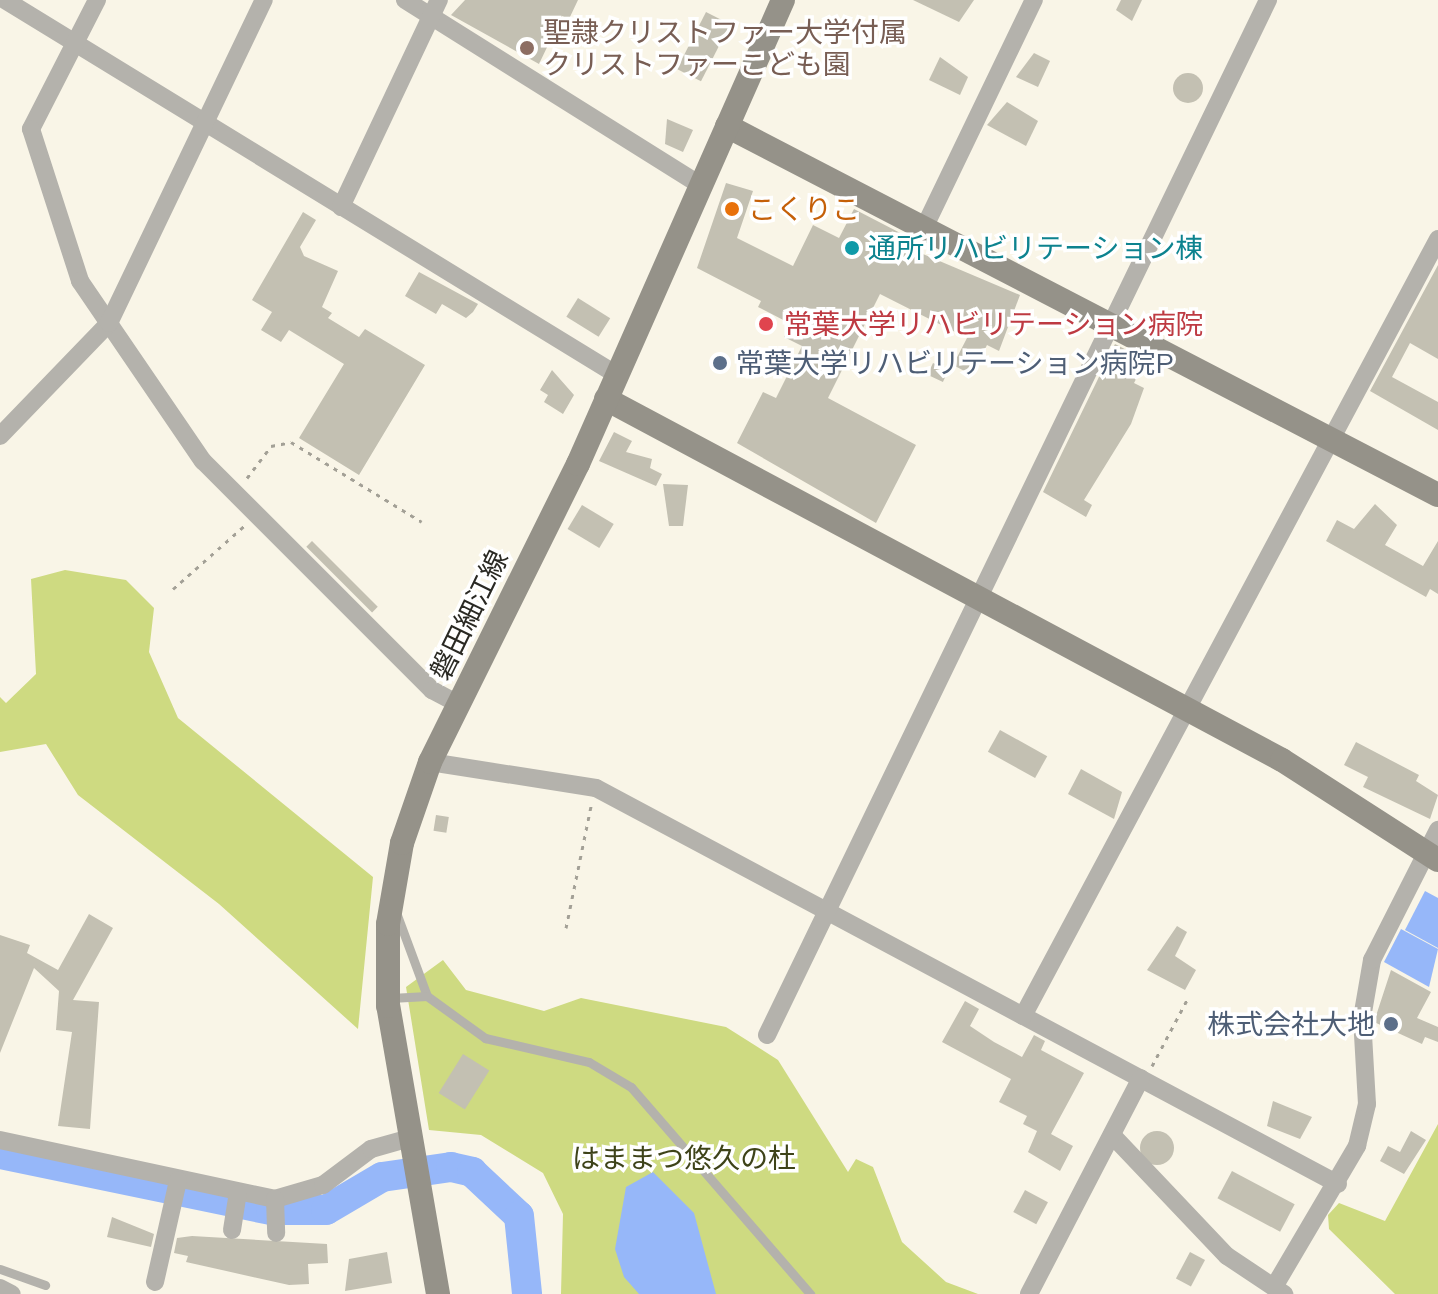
<!DOCTYPE html>
<meta charset="utf-8">
<style>
body{margin:0}
#map{position:relative;width:1438px;height:1294px;overflow:hidden;background:#f9f5e7;font-family:Mulish,"Noto Sans JP",sans-serif}
div>[style]{position:absolute}
[style*='--x']{left:calc(var(--x)*1px);top:calc(var(--y)*1px);width:calc(var(--w)*1px);rotate:calc(var(--a)*1deg)}
.green>*{inset:0;background:#ceda81}
.water>*{inset:0;background:#96b7f9}
.river>*{height:30px;margin:-15px;padding:0 15px;transform-origin:15px;border-radius:15px;background:#96b7f9}
.building>*{inset:0;background:#c3c0b2;transform-origin:0 0}
.round{border-radius:50%}
.path>*{height:3px;margin-top:-1.5px;transform-origin:0;background:repeating-linear-gradient(90deg,#a3a096 0 4px,transparent 0 10px)}
.lane>*{height:9px;margin:-4.5px;padding:0 4.5px;transform-origin:4.5px;border-radius:4.5px;background:#b4b2ac}
.street>*{height:18px;margin:-9px;padding:0 9px;transform-origin:9px;border-radius:9px;background:#b4b2ac}
.secondary>*{height:24px;margin:-12px;padding:0 12px;transform-origin:12px;border-radius:12px;background:#959289}
.dots>*{width:22px;height:22px;translate:-50% -50%;box-sizing:border-box;border:4px solid #fff;border-radius:50%}
span{translate:-50% -50%;white-space:nowrap;text-align:center;line-height:1.15;-webkit-text-stroke:7px #fff;paint-order:stroke}
.education-label{font-size:28px;color:#785e54}
.left{translate:0 -50%;text-align:left}
.food-label{font-size:28px;color:#c56008}
.culture-label{font-size:28px;color:#0d838f}
.health-label{font-size:28px;color:#be3a42}
.service-label{font-size:28px;color:#4e5e75}
.right{translate:-100% -50%;text-align:right}
.street-label{font-size:28px;color:#2a2923}
.park-label{font-size:28px;color:#3e4319}
</style>
<div id="map">
<div class="green">
<div style="clip-path:polygon(65px 570px,126px 580px,154px 608px,149px 652px,178px 718px,373px 877px,358px 1029px,219px 904px,78px 795px,46px 744px,0 752px,0 697px,6px 703px,36px 674px,31px 579px)"></div>
<div style="clip-path:polygon(443px 960px,466px 990px,544px 1011px,581px 998px,726px 1027px,778px 1060px,848px 1172px,856px 1159px,873px 1167px,902px 1242px,946px 1282px,978px 1294px,561px 1294px,563px 1214px,543px 1173px,481px 1135px,429px 1130px,406px 987px)"></div>
<div style="clip-path:polygon(1438px 1124px,1438px 1294px,1395px 1294px,1329px 1229px,1328px 1215px,1339px 1203px,1385px 1221px)"></div>
</div>
<div class="water">
<div style="clip-path:polygon(1425px 891px,1438px 898px,1438px 948px,1405px 930px)"></div>
<div style="clip-path:polygon(1401px 929px,1438px 949px,1429px 987px,1384px 962px)"></div>
<div style="clip-path:polygon(653px 1172px,694px 1213px,716px 1294px,639px 1294px,624px 1277px,615px 1249px,626px 1187px)"></div>
</div>
<div class="river">
<div style="--x:0;--y:1154;--w:277;--a:11.7"></div>
<div style="--x:271;--y:1210;--w:55;--a:0"></div>
<div style="--x:326;--y:1210;--w:65;--a:-30.5"></div>
<div style="--x:382;--y:1177;--w:70;--a:-8.2"></div>
<div style="--x:451;--y:1167;--w:22;--a:13"></div>
<div style="--x:472;--y:1172;--w:64;--a:43.1"></div>
<div style="--x:519;--y:1216;--w:78;--a:84.1"></div>
</div>
<div class="building">
<div style="clip-path:polygon(465px 0,578px 0,569px 19px,562px 16px,539px 64px,451px 15px)"></div>
<div style="clip-path:polygon(913px 0,974px 0,959px 22px)"></div>
<div style="clip-path:polygon(1121px 0,1142px 0,1132px 21px,1116px 10px)"></div>
<div style="left:706px;top:12px;width:27px;height:64px;rotate:27deg"></div>
<div style="clip-path:polygon(1034px 53px,1050px 61px,1038px 87px,1016px 77px)"></div>
<div style="clip-path:polygon(940px 57px,968px 77px,960px 95px,929px 80px)"></div>
<div class="round" style="left:1173px;top:73px;width:30px;height:30px"></div>
<div style="clip-path:polygon(1007px 102px,1038px 121px,1026px 146px,987px 125px)"></div>
<div style="clip-path:polygon(667px 119px,693px 130px,683px 152px,665px 144px)"></div>
<div style="clip-path:polygon(726px 183px,753px 191px,737px 238px,793px 266px,813px 225px,839px 238px,854px 209px,908px 237px,904px 246px,1020px 295px,999px 351px,987px 345px,972px 375px,953px 365px,967px 338px,880px 294px,828px 398px,916px 445px,876px 523px,737px 443px,763px 392px,776px 398px,802px 346px,784px 337px,791px 324px,758px 307px,761px 301px,697px 268px)"></div>
<div style="clip-path:polygon(303px 212px,316px 220px,300px 247px,304px 256px,338px 271px,322px 307px,332px 313px,328px 318px,359px 337px,365px 329px,425px 365px,359px 475px,299px 438px,344px 364px,289px 330px,281px 342px,261px 330px,272px 312px,252px 300px)"></div>
<div style="clip-path:polygon(1438px 265px,1438px 359px,1410px 343px,1392px 377px,1438px 402px,1438px 430px,1370px 391px)"></div>
<div style="clip-path:polygon(419px 272px,478px 304px,473px 312px,466px 318px,442px 304px,436px 314px,405px 296px)"></div>
<div style="left:578px;top:298px;width:38px;height:22px;rotate:32deg"></div>
<div style="clip-path:polygon(1115px 344px,1146px 360px,1134px 383px,1144px 388px,1131px 424px,1084px 500px,1092px 505px,1086px 517px,1043px 492px)"></div>
<div style="left:933px;top:363px;width:17px;height:13px;rotate:25deg"></div>
<div style="clip-path:polygon(552px 370px,574px 395px,563px 414px,544px 402px,548px 395px,540px 390px)"></div>
<div style="clip-path:polygon(614px 432px,632px 441px,626px 452px,652px 459px,650px 468px,662px 474px,656px 486px,599px 461px)"></div>
<div style="clip-path:polygon(663px 484px,688px 485px,683px 526px,669px 526px)"></div>
<div style="clip-path:polygon(1375px 504px,1397px 525px,1385px 545px,1423px 566px,1438px 541px,1438px 594px,1430px 589px,1426px 597px,1326px 541px,1337px 520px,1354px 529px)"></div>
<div style="left:582px;top:505px;width:37px;height:28px;rotate:31deg"></div>
<div style="left:312px;top:541px;width:93px;height:8px;rotate:45deg"></div>
<div style="left:1000px;top:730px;width:54px;height:25px;rotate:29deg"></div>
<div style="clip-path:polygon(1356px 742px,1419px 775px,1416px 781px,1438px 795px,1430px 819px,1363px 787px,1368px 777px,1344px 765px)"></div>
<div style="clip-path:polygon(1081px 769px,1122px 792px,1114px 819px,1068px 794px)"></div>
<div style="left:436px;top:815px;width:13px;height:16px;rotate:9deg"></div>
<div style="clip-path:polygon(89px 914px,113px 928px,73px 1000px,99px 1002px,90px 1129px,58px 1126px,72px 1032px,56px 1030px,59px 991px,34px 968px,0 1053px,0 935px,30px 945px,27px 953px,58px 970px)"></div>
<div style="clip-path:polygon(1177px 926px,1187px 932px,1175px 956px,1196px 970px,1185px 990px,1147px 970px)"></div>
<div style="clip-path:polygon(1391px 970px,1431px 992px,1417px 1018px,1438px 1027px,1438px 1042px,1425px 1037px,1422px 1044px,1374px 1022px)"></div>
<div style="clip-path:polygon(965px 1001px,979px 1009px,970px 1026px,994px 1042px,1022px 1057px,1034px 1035px,1045px 1041px,1041px 1050px,1084px 1073px,1051px 1134px,1073px 1146px,1060px 1171px,1028px 1152px,1037px 1131px,1023px 1124px,1027px 1116px,999px 1102px,1011px 1079px,942px 1042px)"></div>
<div style="left:463px;top:1054px;width:31px;height:46px;rotate:32deg"></div>
<div style="clip-path:polygon(1273px 1101px,1312px 1117px,1300px 1139px,1267px 1126px)"></div>
<div style="clip-path:polygon(1411px 1131px,1426px 1140px,1404px 1174px,1380px 1161px,1388px 1146px,1400px 1152px)"></div>
<div class="round" style="left:1140px;top:1131px;width:34px;height:34px"></div>
<div style="left:1232px;top:1171px;width:71px;height:31px;rotate:28deg"></div>
<div style="left:1025px;top:1190px;width:26px;height:25px;rotate:28deg"></div>
<div style="clip-path:polygon(112px 1217px,154px 1234px,151px 1247px,107px 1237px)"></div>
<div style="clip-path:polygon(192px 1236px,327px 1244px,328px 1263px,308px 1264px,309px 1284px,289px 1285px,186px 1262px,188px 1256px,174px 1253px,177px 1238px)"></div>
<div style="clip-path:polygon(387px 1252px,392px 1283px,345px 1291px,349px 1259px)"></div>
<div style="left:1190px;top:1252px;width:17px;height:30px;rotate:28deg"></div>
</div>
<div class="path">
<div style="--x:247;--y:478;--w:40;--a:-53"></div>
<div style="--x:271;--y:446;--w:20;--a:-11"></div>
<div style="--x:291;--y:442;--w:153;--a:31.4"></div>
<div style="--x:173;--y:589;--w:96;--a:-41.6"></div>
<div style="--x:566;--y:928;--w:125;--a:-78.4"></div>
<div style="--x:1152;--y:1066;--w:79;--a:-62.1"></div>
</div>
<div class="lane">
<div style="--x:397;--y:915;--w:86;--a:69.7"></div>
<div style="--x:427;--y:996;--w:72;--a:35.9"></div>
<div style="--x:485;--y:1038;--w:107;--a:13"></div>
<div style="--x:589;--y:1062;--w:49;--a:30.8"></div>
<div style="--x:631;--y:1087;--w:274;--a:49.1"></div>
<div style="--x:391;--y:998;--w:36;--a:-3"></div>
<div style="--x:0;--y:1269;--w:48;--a:19.6"></div>
</div>
<div class="street">
<div style="--x:5;--y:0;--w:718;--a:31.5"></div>
<div style="--x:97;--y:0;--w:145;--a:117.1"></div>
<div style="--x:31;--y:129;--w:160;--a:72.1"></div>
<div style="--x:80;--y:281;--w:218;--a:55.7"></div>
<div style="--x:203;--y:461;--w:324;--a:45"></div>
<div style="--x:432;--y:690;--w:30;--a:28"></div>
<div style="--x:405;--y:0;--w:350;--a:32.1"></div>
<div style="--x:341;--y:207;--w:229;--a:-64.7"></div>
<div style="--x:925;--y:226;--w:251;--a:-64.3"></div>
<div style="--x:0;--y:436;--w:157;--a:-46"></div>
<div style="--x:109;--y:323;--w:358;--a:-64.4"></div>
<div style="--x:430;--y:762;--w:168;--a:8.9"></div>
<div style="--x:596;--y:788;--w:841;--a:28.09"></div>
<div style="--x:1023;--y:1016;--w:881;--a:-61.89"></div>
<div style="--x:767;--y:1035;--w:1150;--a:-64.17"></div>
<div style="--x:1112;--y:1135;--w:167;--a:46.5"></div>
<div style="--x:1227;--y:1256;--w:69;--a:33.7"></div>
<div style="--x:0;--y:1140;--w:281;--a:12.1"></div>
<div style="--x:275;--y:1199;--w:50;--a:-16.3"></div>
<div style="--x:323;--y:1185;--w:60;--a:-36.9"></div>
<div style="--x:371;--y:1149;--w:41;--a:-15.8"></div>
<div style="--x:275;--y:1199;--w:34;--a:88"></div>
<div style="--x:232;--y:1230;--w:36;--a:-81"></div>
<div style="--x:155;--y:1282;--w:104;--a:-77.2"></div>
<div style="--x:1274;--y:1287;--w:164;--a:-59.5"></div>
<div style="--x:1357;--y:1146;--w:43;--a:-76.6"></div>
<div style="--x:1367;--y:1104;--w:86;--a:-93.3"></div>
<div style="--x:1362;--y:1018;--w:59;--a:-80.2"></div>
<div style="--x:1372;--y:960;--w:146;--a:-63.1"></div>
<div style="--x:0;--y:1288;--w:13;--a:27"></div>
<div style="--x:1029;--y:1294;--w:243;--a:-62.6"></div>
</div>
<div class="secondary">
<div style="--x:727;--y:126;--w:801;--a:27.43"></div>
<div style="--x:606;--y:399;--w:766;--a:28.1"></div>
<div style="--x:1282;--y:760;--w:185;--a:32.7"></div>
<div style="--x:438;--y:1294;--w:292;--a:-99.8"></div>
<div style="--x:388;--y:1006;--w:82;--a:-90"></div>
<div style="--x:388;--y:924;--w:82;--a:-80.2"></div>
<div style="--x:402;--y:843;--w:86;--a:-70.9"></div>
<div style="--x:430;--y:762;--w:333;--a:-63.6"></div>
<div style="--x:578;--y:464;--w:507;--a:-66.16"></div>
</div>
<div class="dots">
<div style="left:527px;top:48px;background:#8d6e63"></div>
<div style="left:732px;top:209px;background:#e8710a"></div>
<div style="left:852px;top:248px;background:#0f9aa8"></div>
<div style="left:766px;top:324px;background:#e0444e"></div>
<div style="left:720px;top:363px;background:#5c6f8a"></div>
<div style="left:1391px;top:1024px;background:#5c6f8a"></div>
</div>
<div class="education-label">
<span class="left" style="left:543px;top:48px">聖隷クリストファー大学付属<br>クリストファーこども園</span>
</div>
<div class="food-label">
<span class="left" style="left:748px;top:209px">こくりこ</span>
</div>
<div class="culture-label">
<span class="left" style="left:868px;top:248px">通所リハビリテーション棟</span>
</div>
<div class="health-label">
<span class="left" style="left:784px;top:324px">常葉大学リハビリテーション病院</span>
</div>
<div class="service-label">
<span class="left" style="left:736px;top:363px">常葉大学リハビリテーション病院P</span>
<span class="right" style="left:1375px;top:1024px">株式会社大地</span>
</div>
<div class="street-label">
<span style="left:469px;top:615px;rotate:-64deg">磐田細江線</span>
</div>
<div class="park-label">
<span style="left:684px;top:1158px">はままつ悠久の杜</span>
</div>
</div>
